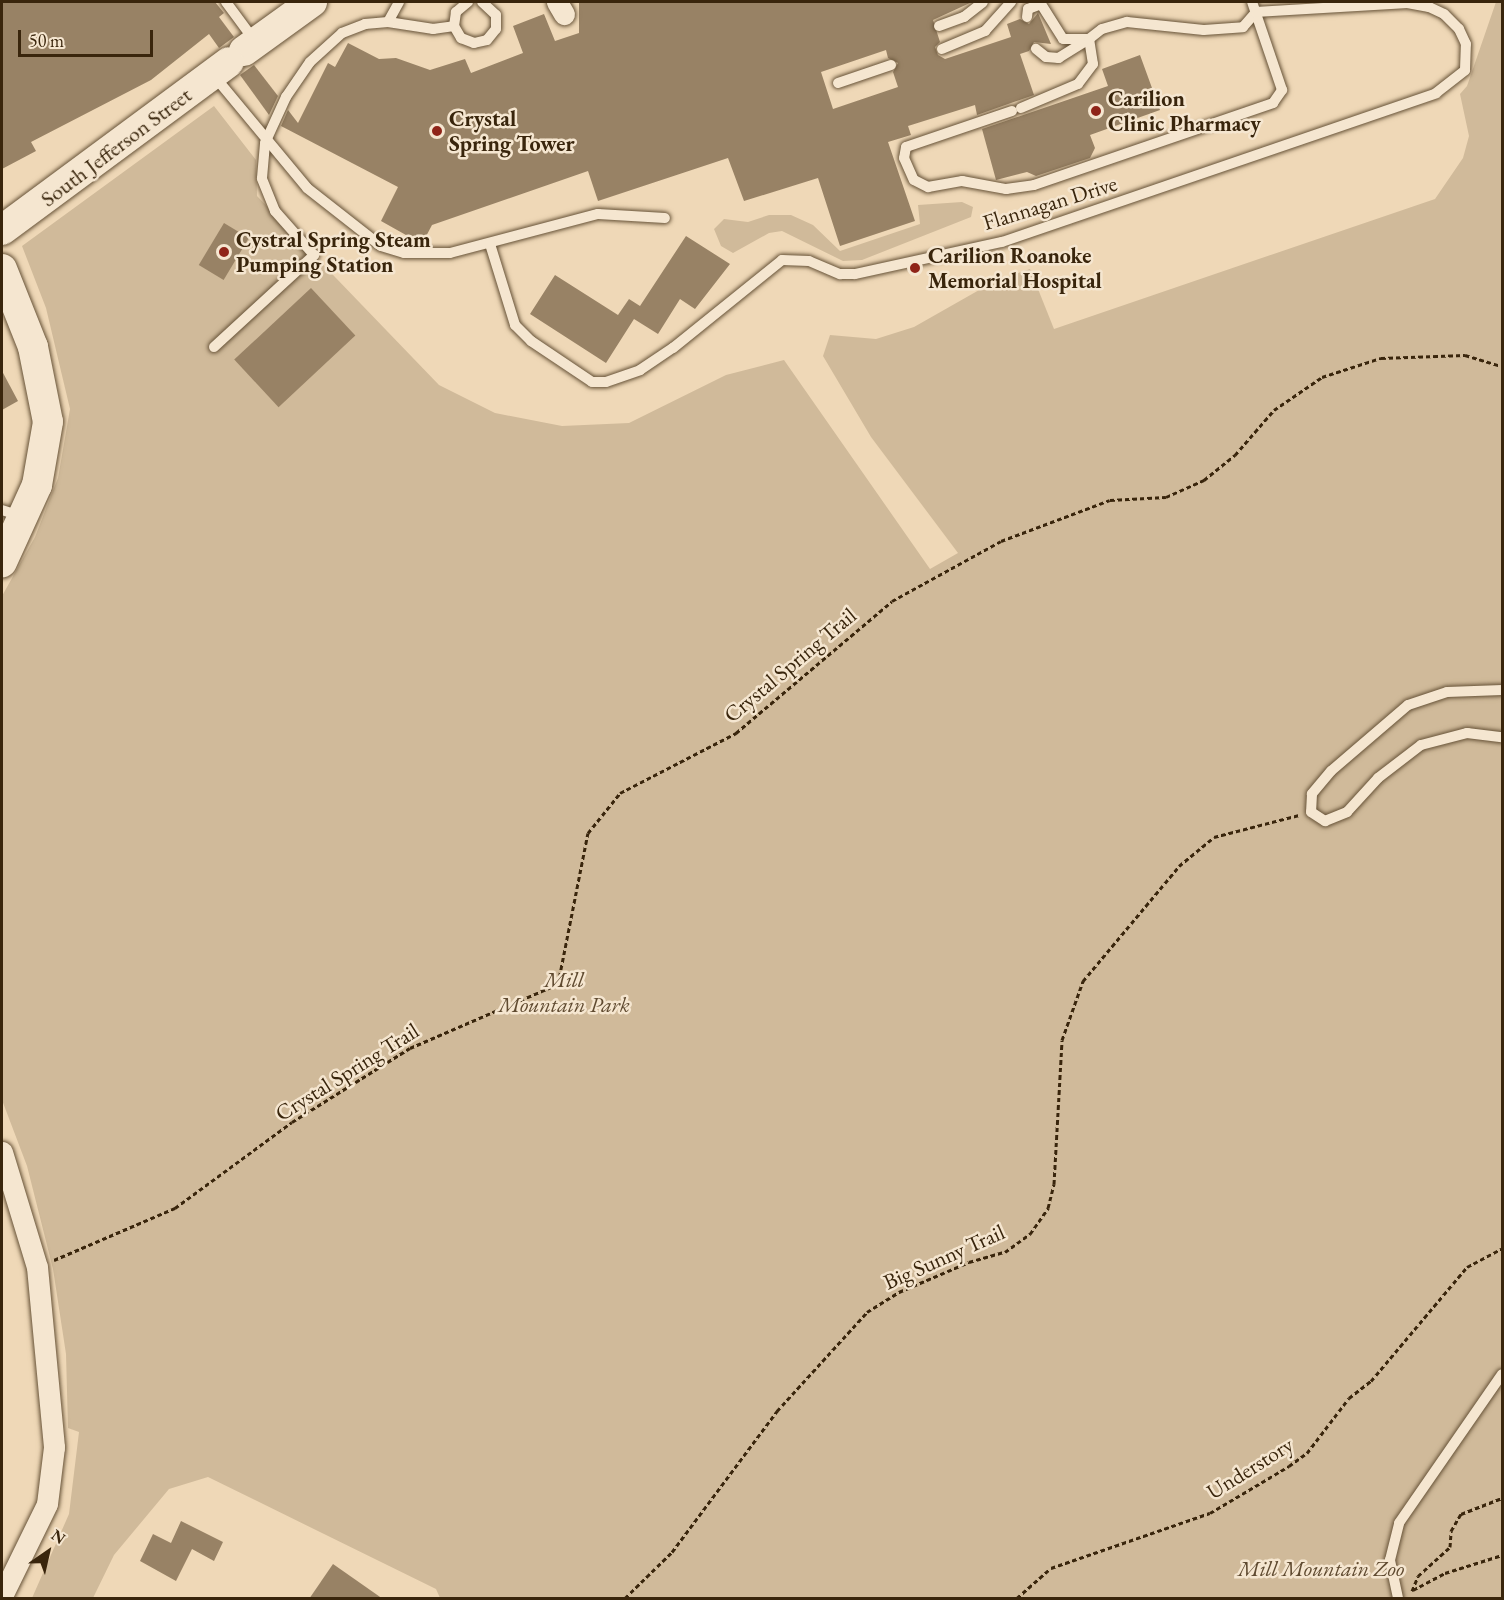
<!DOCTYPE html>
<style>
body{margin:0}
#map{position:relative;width:1504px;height:1600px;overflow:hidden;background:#efd8b7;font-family:"EB Garamond",serif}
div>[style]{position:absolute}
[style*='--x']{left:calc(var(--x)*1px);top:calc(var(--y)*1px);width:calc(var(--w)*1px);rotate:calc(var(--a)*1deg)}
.green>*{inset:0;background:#d0ba9a}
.building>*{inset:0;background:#988265;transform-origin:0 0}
.path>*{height:3px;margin-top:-1.5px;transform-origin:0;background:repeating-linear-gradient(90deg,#39250c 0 4.5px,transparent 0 7.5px)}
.roads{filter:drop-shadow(0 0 2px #665237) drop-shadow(0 0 2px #665237)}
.lane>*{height:10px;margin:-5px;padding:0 5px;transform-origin:5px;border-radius:5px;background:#f5e6d0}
.street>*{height:21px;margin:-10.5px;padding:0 10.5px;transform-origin:10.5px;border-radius:10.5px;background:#f5e6d0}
.secondary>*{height:30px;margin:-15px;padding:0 15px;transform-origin:15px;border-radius:15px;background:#f5e6d0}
.dots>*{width:16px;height:16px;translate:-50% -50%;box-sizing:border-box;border:3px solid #f5e6d0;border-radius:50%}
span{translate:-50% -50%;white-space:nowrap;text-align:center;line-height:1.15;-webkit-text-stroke:5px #f5e6d0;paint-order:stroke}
.poi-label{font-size:22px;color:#39250c;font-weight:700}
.left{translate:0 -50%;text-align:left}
.street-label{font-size:22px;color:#39250c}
.park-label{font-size:22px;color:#5f4a30;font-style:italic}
.frame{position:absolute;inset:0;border:3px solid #39250c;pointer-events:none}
.north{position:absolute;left:18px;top:1522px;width:60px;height:60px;-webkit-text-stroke:4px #f5e6d0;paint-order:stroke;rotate:34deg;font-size:16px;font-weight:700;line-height:24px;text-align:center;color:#39250c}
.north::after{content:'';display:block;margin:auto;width:21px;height:27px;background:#39250c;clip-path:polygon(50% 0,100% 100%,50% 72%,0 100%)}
.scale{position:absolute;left:18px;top:30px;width:135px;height:27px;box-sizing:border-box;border:3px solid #39250c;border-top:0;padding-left:8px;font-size:18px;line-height:21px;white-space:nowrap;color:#39250c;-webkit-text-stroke:4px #f5e6d0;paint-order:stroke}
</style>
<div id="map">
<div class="green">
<div style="clip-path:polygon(1496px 2px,1502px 2px,1502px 1598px,440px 1598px,436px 1589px,208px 1477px,169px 1489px,114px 1555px,93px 1598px,32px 1598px,69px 1514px,79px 1432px,68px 1428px,66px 1354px,53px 1269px,27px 1166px,2px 1100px,2px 596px,35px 537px,58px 478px,70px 409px,46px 308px,22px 246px,214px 106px,256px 160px,257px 196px,439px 385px,495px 413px,562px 426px,629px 423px,726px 375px,784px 360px,930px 569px,958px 553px,871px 437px,823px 356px,830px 335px,876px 339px,914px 327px,995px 281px,1030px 269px,1054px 329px,1435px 199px,1463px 158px,1469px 136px,1460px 94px,1467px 86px)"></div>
<div style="clip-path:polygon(962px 202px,973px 207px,971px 217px,862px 260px,843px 261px,782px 231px,769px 233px,733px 253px,721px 246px,714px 229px,724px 219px,748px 222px,769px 215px,791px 215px,813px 225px,840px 251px,920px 224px,918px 205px)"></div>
</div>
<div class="building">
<div style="clip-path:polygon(2px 2px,215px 2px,224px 13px,219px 17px,234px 37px,219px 48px,209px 34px,151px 80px,31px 142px,36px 151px,2px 169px)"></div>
<div style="clip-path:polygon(evenodd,579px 2px,972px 2px,933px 20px,940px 42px,935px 47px,938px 55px,945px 59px,1011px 37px,1007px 24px,1020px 19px,1029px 24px,1038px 13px,1051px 44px,1034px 42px,1029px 51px,1020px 54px,1034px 95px,977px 115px,975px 105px,908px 126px,911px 135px,888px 142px,915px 221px,840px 246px,818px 178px,744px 201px,728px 158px,598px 201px,588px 171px,432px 225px,422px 244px,381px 221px,398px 187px,281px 126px,288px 110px,298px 123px,328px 63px,335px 67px,348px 43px,379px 59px,396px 58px,430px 70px,465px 59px,471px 73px,523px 53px,513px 26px,544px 14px,555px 41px,579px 33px,579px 2px,886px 50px,888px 58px,898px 63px,893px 72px,898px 87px,833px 109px,821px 72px,886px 50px)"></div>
<div style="clip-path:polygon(1140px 55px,1160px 110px,1090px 135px,1095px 148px,1090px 158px,1036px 176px,1027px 172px,996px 180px,982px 129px,1108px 86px,1102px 69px)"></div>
<div style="clip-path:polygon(254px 65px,278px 96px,269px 115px,240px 75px)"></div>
<div style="left:224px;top:223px;width:29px;height:49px;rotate:31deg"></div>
<div style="clip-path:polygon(686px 236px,730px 264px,695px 309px,680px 299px,658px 334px,634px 319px,606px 363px,530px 314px,555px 275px,618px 315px,629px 299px,640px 306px)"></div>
<div style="left:311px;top:288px;width:65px;height:105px;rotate:47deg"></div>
<div style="clip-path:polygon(2px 371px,18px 401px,2px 410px)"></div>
<div style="clip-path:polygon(181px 1521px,223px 1542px,214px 1561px,192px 1549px,176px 1581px,140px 1561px,153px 1534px,171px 1543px)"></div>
<div style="clip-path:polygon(333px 1564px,383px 1599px,309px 1599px)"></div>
</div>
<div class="path">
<div style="--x:54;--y:1260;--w:132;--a:-23.3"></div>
<div style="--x:175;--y:1208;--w:145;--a:-36.3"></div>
<div style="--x:292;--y:1122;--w:139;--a:-32.1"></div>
<div style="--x:410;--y:1048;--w:161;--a:-23.4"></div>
<div style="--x:558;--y:984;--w:154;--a:-78.8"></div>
<div style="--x:588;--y:833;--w:51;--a:-51.3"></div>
<div style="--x:620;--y:793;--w:131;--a:-27.3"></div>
<div style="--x:736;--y:733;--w:204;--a:-40.2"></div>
<div style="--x:892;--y:601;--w:124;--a:-28.8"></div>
<div style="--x:1001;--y:541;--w:116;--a:-20.6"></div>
<div style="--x:1110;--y:500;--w:56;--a:-3.1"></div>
<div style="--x:1166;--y:497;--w:42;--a:-24.1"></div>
<div style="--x:1204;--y:480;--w:40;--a:-39"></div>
<div style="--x:1235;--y:455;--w:60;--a:-49.1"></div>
<div style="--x:1274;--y:410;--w:58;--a:-34.5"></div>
<div style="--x:1322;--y:377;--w:62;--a:-17.9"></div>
<div style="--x:1381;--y:358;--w:84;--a:-2"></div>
<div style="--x:1465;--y:355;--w:39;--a:17"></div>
<div style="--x:1413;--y:1590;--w:36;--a:-28"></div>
<div style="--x:1445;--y:1573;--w:60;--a:-17.5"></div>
<div style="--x:1412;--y:1591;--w:16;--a:-68"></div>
<div style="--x:1418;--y:1576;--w:43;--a:-42.2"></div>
<div style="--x:1450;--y:1547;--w:16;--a:-86"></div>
<div style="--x:1451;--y:1531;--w:20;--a:-60"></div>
<div style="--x:1461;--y:1514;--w:44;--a:-21.3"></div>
<div style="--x:625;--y:1598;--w:66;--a:-44.4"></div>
<div style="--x:672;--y:1552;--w:176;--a:-53.3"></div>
<div style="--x:777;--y:1411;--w:134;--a:-47.7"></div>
<div style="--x:867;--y:1312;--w:38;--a:-32"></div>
<div style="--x:899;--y:1292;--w:76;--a:-23.2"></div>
<div style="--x:969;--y:1262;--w:37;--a:-16"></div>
<div style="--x:1005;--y:1252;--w:31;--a:-36"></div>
<div style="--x:1030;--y:1234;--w:32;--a:-55"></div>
<div style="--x:1048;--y:1208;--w:25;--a:-76"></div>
<div style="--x:1054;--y:1184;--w:144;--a:-86.8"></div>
<div style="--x:1062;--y:1040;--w:63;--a:-70.4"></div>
<div style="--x:1083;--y:981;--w:150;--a:-50.1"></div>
<div style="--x:1179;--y:866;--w:45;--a:-39.6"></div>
<div style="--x:1214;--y:837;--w:88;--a:-14.5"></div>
<div style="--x:1017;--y:1598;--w:45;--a:-41.4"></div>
<div style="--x:1051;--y:1568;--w:168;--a:-19.1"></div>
<div style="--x:1210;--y:1513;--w:92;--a:-30.7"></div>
<div style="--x:1289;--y:1466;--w:22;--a:-36"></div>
<div style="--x:1307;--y:1453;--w:69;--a:-52.6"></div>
<div style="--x:1349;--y:1398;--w:28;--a:-38"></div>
<div style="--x:1371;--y:1381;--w:149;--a:-49.9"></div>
<div style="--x:1467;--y:1267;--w:40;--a:-28"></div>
</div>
<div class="roads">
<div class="lane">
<div style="--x:226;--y:2;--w:47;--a:53.6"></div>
<div style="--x:468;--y:2;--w:16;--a:140"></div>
<div style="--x:456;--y:12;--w:14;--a:98"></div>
<div style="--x:454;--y:26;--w:14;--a:60"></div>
<div style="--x:461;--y:38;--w:14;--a:21"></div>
<div style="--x:474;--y:43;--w:13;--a:-13"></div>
<div style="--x:487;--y:40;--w:14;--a:-51"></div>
<div style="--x:496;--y:29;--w:14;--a:-90"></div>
<div style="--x:496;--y:15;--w:19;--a:-137"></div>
<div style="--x:1027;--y:17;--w:8;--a:-83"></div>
<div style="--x:1028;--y:9;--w:14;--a:-21"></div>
<div style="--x:1041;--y:4;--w:41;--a:57.8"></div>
<div style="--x:1063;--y:39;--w:26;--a:0"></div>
<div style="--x:1089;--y:39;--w:36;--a:148"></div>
<div style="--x:1059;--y:58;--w:13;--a:-176"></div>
<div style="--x:1046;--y:57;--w:13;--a:-141"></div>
<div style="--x:388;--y:22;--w:23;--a:-61"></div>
<div style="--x:939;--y:26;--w:27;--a:-20"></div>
<div style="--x:964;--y:17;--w:24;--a:-38"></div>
<div style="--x:942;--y:49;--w:47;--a:-22.7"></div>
<div style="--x:985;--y:31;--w:39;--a:-48"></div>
<div style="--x:215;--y:77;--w:144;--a:50.3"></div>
<div style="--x:307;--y:188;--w:94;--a:38.1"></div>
<div style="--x:381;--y:246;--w:24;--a:17"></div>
<div style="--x:404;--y:253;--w:46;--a:0"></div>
<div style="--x:450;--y:253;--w:153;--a:-14.8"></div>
<div style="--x:598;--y:214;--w:67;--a:3.4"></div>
<div style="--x:838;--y:83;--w:56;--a:-18.8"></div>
<div style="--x:1021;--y:108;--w:62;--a:-22.8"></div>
<div style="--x:1078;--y:84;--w:25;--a:-53"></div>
<div style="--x:1093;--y:64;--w:25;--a:-99"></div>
<div style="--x:1089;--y:39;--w:16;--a:-38"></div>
<div style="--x:1102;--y:29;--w:26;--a:-16"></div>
<div style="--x:1127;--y:22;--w:77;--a:5.9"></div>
<div style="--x:1204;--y:30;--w:39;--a:-4"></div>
<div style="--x:1243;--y:27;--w:20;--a:-49"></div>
<div style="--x:1012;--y:111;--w:112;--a:161.2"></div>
<div style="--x:906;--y:147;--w:11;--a:100"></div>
<div style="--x:904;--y:158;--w:24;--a:66"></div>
<div style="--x:914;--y:180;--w:16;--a:27"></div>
<div style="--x:928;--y:187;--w:35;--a:-10"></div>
<div style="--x:962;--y:181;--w:45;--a:10.3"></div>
<div style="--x:1006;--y:189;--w:28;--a:-8"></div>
<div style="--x:1034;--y:185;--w:253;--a:-18.9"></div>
<div style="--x:1273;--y:103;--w:16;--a:-55"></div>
<div style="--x:1282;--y:90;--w:93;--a:-108.8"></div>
<div style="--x:490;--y:244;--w:85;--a:72.8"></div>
<div style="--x:515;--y:325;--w:23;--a:45"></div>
<div style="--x:531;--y:341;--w:73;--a:33.9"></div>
<div style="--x:592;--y:382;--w:14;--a:0"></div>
<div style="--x:606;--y:382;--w:36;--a:-19"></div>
<div style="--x:640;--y:370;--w:40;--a:-34"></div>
<div style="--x:673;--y:348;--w:140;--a:-38.9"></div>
<div style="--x:782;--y:260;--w:27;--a:2"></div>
<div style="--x:809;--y:261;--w:34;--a:23"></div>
<div style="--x:840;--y:274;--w:15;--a:0"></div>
<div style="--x:855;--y:274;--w:150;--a:-12.3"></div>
<div style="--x:1002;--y:242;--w:459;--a:-18.9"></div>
<div style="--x:1436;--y:93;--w:37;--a:-38"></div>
<div style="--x:1465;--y:70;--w:26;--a:-88"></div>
<div style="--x:1466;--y:44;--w:17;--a:-115"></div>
<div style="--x:1459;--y:29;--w:21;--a:-135"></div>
<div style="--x:1444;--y:14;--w:17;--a:-155"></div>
<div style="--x:1429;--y:7;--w:22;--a:-170"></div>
<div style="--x:1407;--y:3;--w:151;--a:176.6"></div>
<div style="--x:214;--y:347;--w:136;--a:-42.6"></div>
<div style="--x:314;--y:255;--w:59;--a:-131.6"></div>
<div style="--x:275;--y:211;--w:35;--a:-112"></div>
<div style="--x:262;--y:178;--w:35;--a:-85"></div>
<div style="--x:265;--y:143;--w:51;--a:-65.5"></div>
<div style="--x:286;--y:97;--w:42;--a:-55.6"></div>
<div style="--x:310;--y:62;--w:43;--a:-42.2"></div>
<div style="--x:342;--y:33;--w:25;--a:-21"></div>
<div style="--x:365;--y:24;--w:23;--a:-5"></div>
<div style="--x:388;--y:22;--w:46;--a:8.8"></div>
<div style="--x:433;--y:29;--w:21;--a:-8"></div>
<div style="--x:2;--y:510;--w:20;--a:18"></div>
<div style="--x:1502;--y:690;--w:55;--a:177.9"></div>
<div style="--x:1447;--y:692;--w:41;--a:161.6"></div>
<div style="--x:1408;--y:705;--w:101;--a:139.4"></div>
<div style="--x:1331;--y:771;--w:30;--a:130"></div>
<div style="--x:1312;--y:794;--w:18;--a:93"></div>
<div style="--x:1311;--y:812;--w:17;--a:33"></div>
<div style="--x:1325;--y:821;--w:24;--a:-22"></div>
<div style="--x:1347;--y:812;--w:46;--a:-47.6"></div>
<div style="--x:1378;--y:778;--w:54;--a:-37.5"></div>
<div style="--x:1421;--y:745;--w:48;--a:-14.6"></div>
<div style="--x:1467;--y:733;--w:35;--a:7"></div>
<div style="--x:1398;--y:1598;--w:39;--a:-102"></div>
<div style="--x:1390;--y:1560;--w:38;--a:-76"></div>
<div style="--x:1399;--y:1523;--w:181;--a:-55.3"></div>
</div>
<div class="street">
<div style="--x:557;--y:2;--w:14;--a:60"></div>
<div style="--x:2;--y:1152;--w:120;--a:73.1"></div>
<div style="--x:37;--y:1267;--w:181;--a:84.6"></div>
<div style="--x:54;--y:1447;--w:57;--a:97"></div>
<div style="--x:47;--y:1504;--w:102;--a:116.1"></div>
</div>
<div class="secondary">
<div style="--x:244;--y:51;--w:84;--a:-35.8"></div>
<div style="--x:2;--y:230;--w:282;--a:-36.5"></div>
<div style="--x:2;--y:269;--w:84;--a:68.3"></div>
<div style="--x:33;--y:347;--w:76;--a:78.7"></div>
<div style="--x:48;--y:422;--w:64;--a:99.9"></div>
<div style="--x:37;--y:485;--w:85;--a:114.4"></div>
</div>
</div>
<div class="dots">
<div style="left:1096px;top:111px;background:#8f2418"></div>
<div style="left:437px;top:131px;background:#8f2418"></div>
<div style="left:224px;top:252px;background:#8f2418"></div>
<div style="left:915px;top:268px;background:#8f2418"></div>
</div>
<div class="poi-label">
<span class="left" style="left:1108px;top:111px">Carilion<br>Clinic Pharmacy</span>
<span class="left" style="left:449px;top:131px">Crystal<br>Spring Tower</span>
<span class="left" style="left:236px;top:252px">Cystral Spring Steam<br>Pumping Station</span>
<span class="left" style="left:928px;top:268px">Carilion Roanoke<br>Memorial Hospital</span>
</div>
<div class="street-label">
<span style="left:116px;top:147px;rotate:-37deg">South Jefferson Street</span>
<span style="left:1050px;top:203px;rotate:-17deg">Flannagan Drive</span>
<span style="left:790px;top:665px;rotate:-40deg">Crystal Spring Trail</span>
<span style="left:347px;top:1072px;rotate:-32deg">Crystal Spring Trail</span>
<span style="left:944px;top:1257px;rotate:-24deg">Big Sunny Trail</span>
<span style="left:1250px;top:1468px;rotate:-32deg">Understory</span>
</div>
<div class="park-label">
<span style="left:564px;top:992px">Mill<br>Mountain Park</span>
<span style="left:1321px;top:1569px">Mill Mountain Zoo</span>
</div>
<div class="frame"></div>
<div class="north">N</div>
<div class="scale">50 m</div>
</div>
